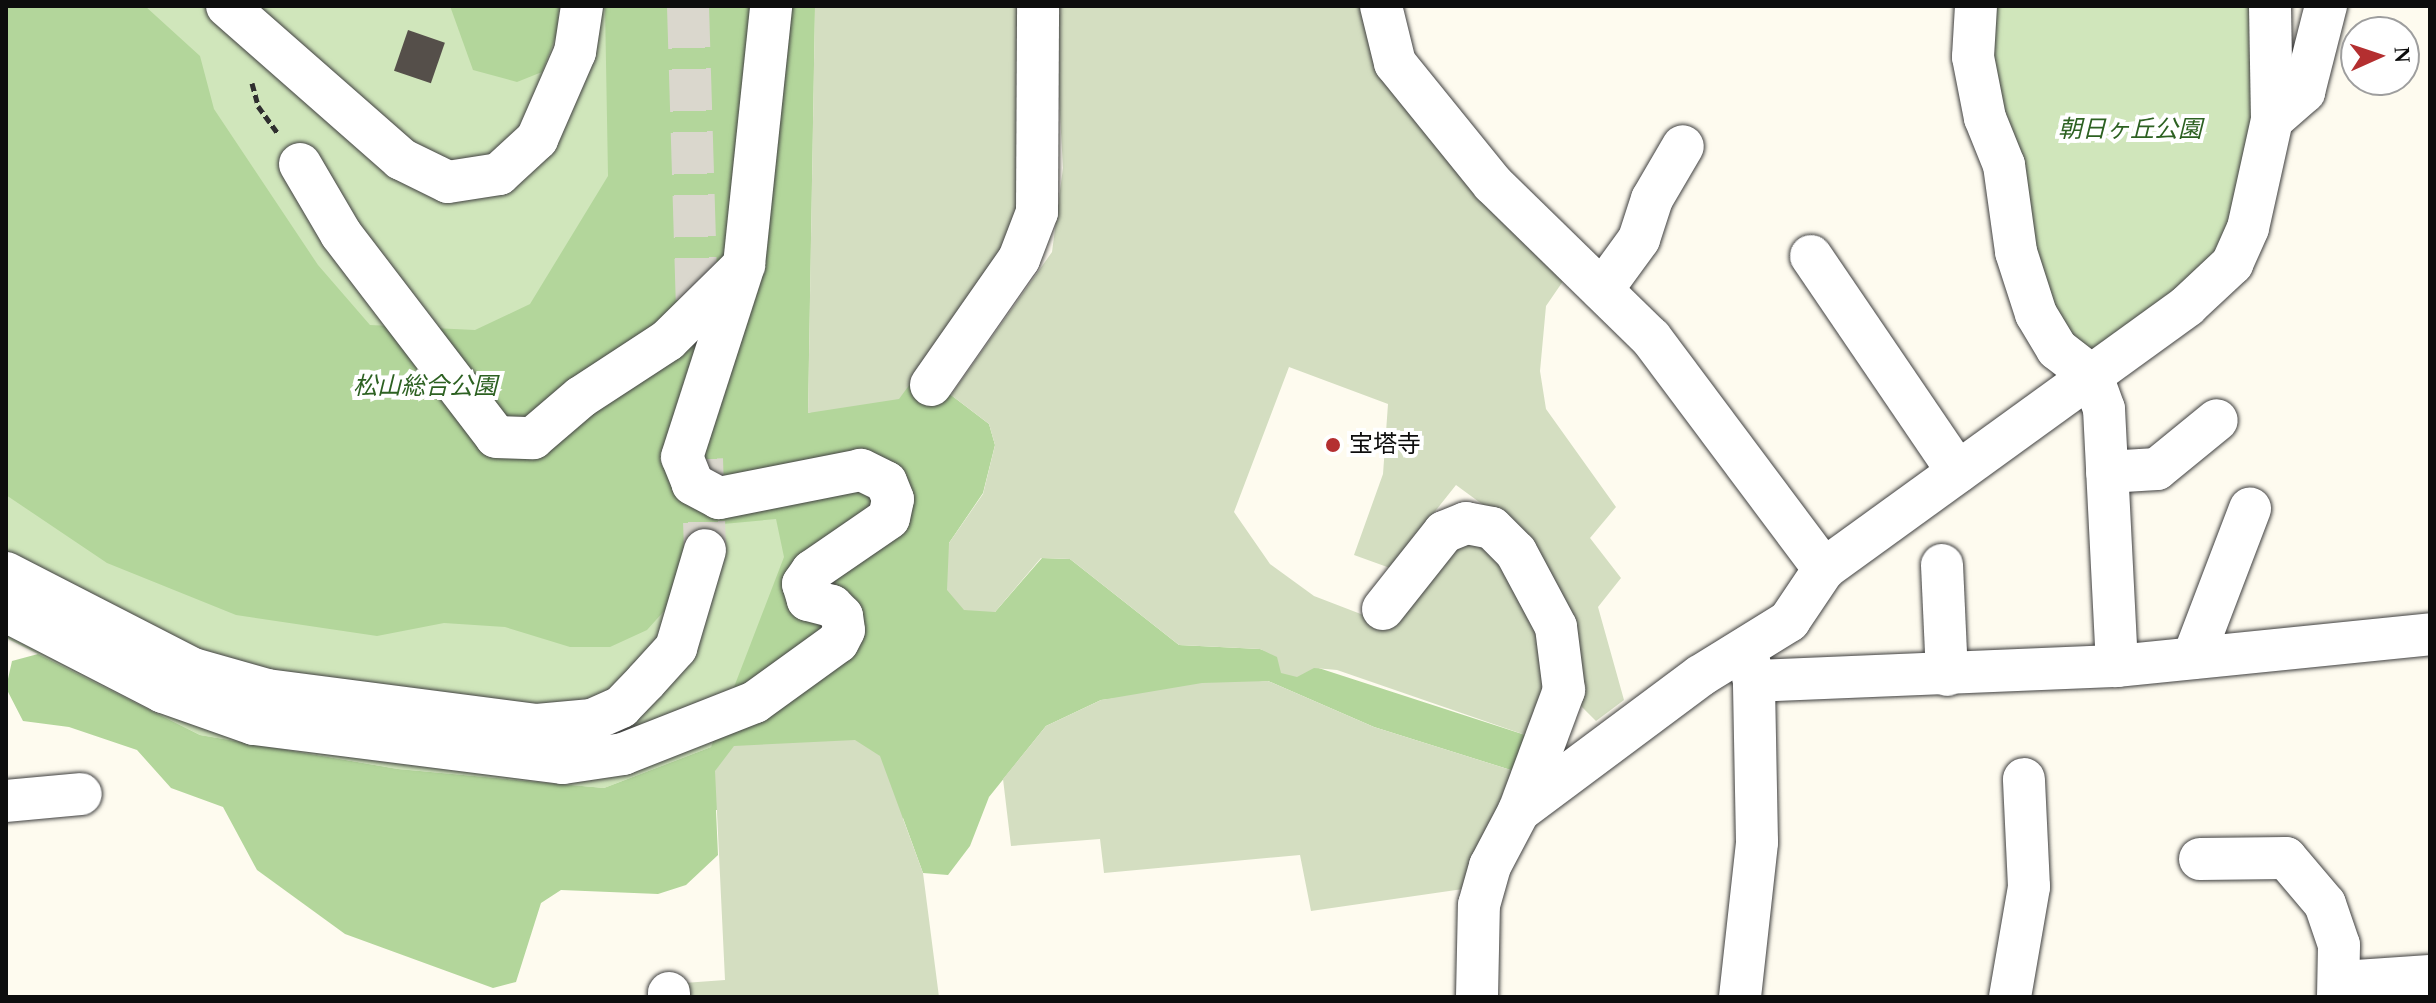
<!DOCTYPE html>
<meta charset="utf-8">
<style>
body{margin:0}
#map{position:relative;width:2436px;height:1003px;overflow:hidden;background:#fefbef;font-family:"Times New Roman","Noto Sans JP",serif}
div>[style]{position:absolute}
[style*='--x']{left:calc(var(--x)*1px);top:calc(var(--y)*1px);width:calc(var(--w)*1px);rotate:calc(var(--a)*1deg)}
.green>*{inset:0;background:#d0e6bb}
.forest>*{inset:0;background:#b3d69b}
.cemetery>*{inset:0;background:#d4dec1}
.building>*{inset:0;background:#554f4a;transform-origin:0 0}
.minor-tunnel>*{height:42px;margin-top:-21px;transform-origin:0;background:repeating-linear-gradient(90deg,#dad7cd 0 42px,transparent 0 63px)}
.path>*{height:5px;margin-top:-2.5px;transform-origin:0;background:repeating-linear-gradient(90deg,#2f2f2f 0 8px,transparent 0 12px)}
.roads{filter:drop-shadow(0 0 2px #404040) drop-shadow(0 0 2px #404040)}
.minor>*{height:42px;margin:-21px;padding:0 21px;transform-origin:21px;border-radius:21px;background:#fff}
.dots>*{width:22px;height:22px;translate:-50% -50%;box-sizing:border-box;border:4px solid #fff;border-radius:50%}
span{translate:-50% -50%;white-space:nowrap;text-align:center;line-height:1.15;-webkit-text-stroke:8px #fff;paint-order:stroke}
.park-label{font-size:24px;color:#2d6122;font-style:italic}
.poi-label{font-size:24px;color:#0d0d0d}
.left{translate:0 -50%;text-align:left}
.frame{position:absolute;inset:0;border:8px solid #0d0d0d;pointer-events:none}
.north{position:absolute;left:2340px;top:16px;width:80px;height:80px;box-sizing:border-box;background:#fff;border:2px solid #9e9e9e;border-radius:50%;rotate:87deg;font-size:22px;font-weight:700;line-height:32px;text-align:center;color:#0d0d0d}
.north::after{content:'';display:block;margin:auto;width:28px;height:36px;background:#b42f30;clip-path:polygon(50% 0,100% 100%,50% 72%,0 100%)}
</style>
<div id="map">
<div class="green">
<div style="clip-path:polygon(6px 6px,815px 6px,808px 413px,951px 395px,711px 747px,604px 788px,398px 769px,200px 735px,6px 638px)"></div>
<div style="clip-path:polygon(1989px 6px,2259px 6px,2258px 114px,2218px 259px,2095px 362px,2036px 314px,2001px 127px)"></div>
</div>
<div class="forest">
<div style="clip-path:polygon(6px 6px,145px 6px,200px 56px,214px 109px,318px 265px,370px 325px,475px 330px,530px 304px,608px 176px,605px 6px,815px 6px,808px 413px,913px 379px,951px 395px,989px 424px,995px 445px,983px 493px,949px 543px,995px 612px,1042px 558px,1070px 559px,1179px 645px,1260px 649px,1528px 736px,1514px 771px,1374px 727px,1268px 681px,1101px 700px,1046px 726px,989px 797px,970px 846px,948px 875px,923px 873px,903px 818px,716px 810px,718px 855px,686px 885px,658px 894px,561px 890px,541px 903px,516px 982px,493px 988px,345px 934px,257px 870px,223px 807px,171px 788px,137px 750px,69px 727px,23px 721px,6px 688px,12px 661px,38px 654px,200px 735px,398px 769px,604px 788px,711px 747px,784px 557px,776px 519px,712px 525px,673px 601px,647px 630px,610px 647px,570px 647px,505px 627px,444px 623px,377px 636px,236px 615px,107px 563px,6px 495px)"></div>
<div style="clip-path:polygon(450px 6px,559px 6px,557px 33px,542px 72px,517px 82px,473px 70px)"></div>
</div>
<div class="cemetery">
<div style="clip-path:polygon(815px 6px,1023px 6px,1021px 207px,1015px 242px,899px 399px,808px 413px)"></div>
<div style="clip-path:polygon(1054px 6px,1363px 6px,1570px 271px,1546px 306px,1540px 371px,1546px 409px,1616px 507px,1590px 538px,1621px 578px,1598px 607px,1624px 700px,1596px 721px,1581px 706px,1578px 674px,1501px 518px,1456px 485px,1390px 568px,1354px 555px,1383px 474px,1388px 404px,1289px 367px,1234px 512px,1270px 564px,1314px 596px,1392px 626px,1445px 556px,1470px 539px,1486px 539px,1528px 592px,1550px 689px,1528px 736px,1337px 670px,1314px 668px,1297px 677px,1281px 673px,1277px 657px,1260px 649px,1179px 645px,1070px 559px,1041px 558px,995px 612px,964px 610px,947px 590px,949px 543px,983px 494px,995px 445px,989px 424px,951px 395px,1052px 252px,1063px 168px)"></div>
<div style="clip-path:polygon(1268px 681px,1374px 727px,1514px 771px,1463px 889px,1311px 911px,1300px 855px,1104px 873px,1100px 839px,1011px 846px,1003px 779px,1046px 726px,1101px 700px,1202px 683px)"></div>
<div style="clip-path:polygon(855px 740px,880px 756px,923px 873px,939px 997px,685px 997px,684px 983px,725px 980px,715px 771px,734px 746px)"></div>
</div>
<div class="building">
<div style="left:408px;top:30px;width:39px;height:43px;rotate:19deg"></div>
</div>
<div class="minor-tunnel">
<div style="--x:688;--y:6;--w:334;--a:88.3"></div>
<div style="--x:702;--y:459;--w:91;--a:88.1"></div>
</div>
<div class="path">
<div style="--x:252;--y:83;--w:24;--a:75"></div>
<div style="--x:258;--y:106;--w:34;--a:54"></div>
</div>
<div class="roads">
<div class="minor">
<div style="--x:227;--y:6;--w:232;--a:41.3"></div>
<div style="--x:401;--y:159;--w:52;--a:26.1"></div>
<div style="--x:448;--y:182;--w:52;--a:-8.9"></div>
<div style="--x:499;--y:174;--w:52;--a:-42.6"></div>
<div style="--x:537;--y:139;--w:95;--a:-66.4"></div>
<div style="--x:575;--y:52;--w:47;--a:-81.3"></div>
<div style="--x:1381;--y:6;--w:59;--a:76.2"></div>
<div style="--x:1395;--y:63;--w:156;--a:51"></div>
<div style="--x:1493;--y:184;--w:221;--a:44.3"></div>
<div style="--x:1651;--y:338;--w:289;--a:53.2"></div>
<div style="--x:1976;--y:6;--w:51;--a:93.4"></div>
<div style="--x:1973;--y:57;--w:62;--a:78.9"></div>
<div style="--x:1985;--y:118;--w:51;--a:68"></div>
<div style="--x:2004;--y:165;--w:88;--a:82.1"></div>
<div style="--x:2016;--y:252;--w:65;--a:72.1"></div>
<div style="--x:2036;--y:314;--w:41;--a:59"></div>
<div style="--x:2057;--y:349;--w:44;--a:37.6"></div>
<div style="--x:2092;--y:376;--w:35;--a:70"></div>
<div style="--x:2104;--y:409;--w:257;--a:87.1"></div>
<div style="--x:2270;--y:6;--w:114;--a:89"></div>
<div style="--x:300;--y:164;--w:81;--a:59.6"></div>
<div style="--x:341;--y:234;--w:255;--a:52.6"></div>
<div style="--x:496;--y:437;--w:37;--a:2"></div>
<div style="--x:533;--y:438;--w:63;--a:-40.5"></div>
<div style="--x:581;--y:397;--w:104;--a:-33.2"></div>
<div style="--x:668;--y:340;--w:101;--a:-44.6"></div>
<div style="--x:1811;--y:256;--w:261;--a:55.8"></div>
<div style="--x:1602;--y:290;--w:63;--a:-54"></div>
<div style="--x:1639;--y:239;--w:42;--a:-72"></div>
<div style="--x:1652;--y:199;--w:61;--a:-59.7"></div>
<div style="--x:931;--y:385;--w:154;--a:-55.1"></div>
<div style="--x:1019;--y:259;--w:50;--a:-69"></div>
<div style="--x:1037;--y:212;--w:206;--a:-89.7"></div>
<div style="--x:2107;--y:472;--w:50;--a:-3.4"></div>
<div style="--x:2157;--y:469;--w:77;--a:-39.2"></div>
<div style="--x:1942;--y:565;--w:110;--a:87.4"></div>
<div style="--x:6;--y:573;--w:210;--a:27.2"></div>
<div style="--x:193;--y:669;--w:77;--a:15.8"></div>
<div style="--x:267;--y:690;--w:272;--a:7.4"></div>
<div style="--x:537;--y:725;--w:55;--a:-5.2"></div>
<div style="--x:592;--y:720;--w:32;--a:-24"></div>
<div style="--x:621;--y:707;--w:36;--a:-46"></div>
<div style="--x:646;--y:681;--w:45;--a:-47.7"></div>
<div style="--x:676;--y:648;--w:102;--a:-73.5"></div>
<div style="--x:1383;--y:609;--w:98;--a:-51.6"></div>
<div style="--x:1444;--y:532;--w:24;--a:-22"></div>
<div style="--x:1466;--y:523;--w:26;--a:11"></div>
<div style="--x:1492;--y:528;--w:34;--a:45"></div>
<div style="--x:1516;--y:552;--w:85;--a:61.9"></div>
<div style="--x:1556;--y:627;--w:64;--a:82.8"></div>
<div style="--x:1564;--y:690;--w:129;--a:110.4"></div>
<div style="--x:6;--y:611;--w:177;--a:27.3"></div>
<div style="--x:163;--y:692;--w:96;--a:19.4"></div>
<div style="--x:254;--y:724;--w:311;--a:7.2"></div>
<div style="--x:563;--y:763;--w:61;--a:-8.5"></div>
<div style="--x:623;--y:754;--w:142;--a:-21.5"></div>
<div style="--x:755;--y:702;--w:102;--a:-35.9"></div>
<div style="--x:838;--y:642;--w:13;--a:-63"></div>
<div style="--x:844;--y:630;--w:14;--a:-98"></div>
<div style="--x:842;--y:616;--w:14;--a:-135"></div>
<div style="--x:832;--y:606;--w:25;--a:-166"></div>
<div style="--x:808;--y:600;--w:17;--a:-107"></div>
<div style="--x:803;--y:584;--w:16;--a:-55"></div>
<div style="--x:812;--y:571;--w:93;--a:-34.5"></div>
<div style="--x:889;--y:518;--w:19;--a:-78"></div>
<div style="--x:893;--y:499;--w:18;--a:-112"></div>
<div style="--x:886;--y:482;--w:28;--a:-154"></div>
<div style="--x:861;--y:470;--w:145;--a:168.8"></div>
<div style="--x:719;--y:498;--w:30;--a:-152"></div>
<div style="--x:693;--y:484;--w:29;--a:-112"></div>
<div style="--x:682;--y:457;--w:202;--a:-72.1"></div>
<div style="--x:744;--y:265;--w:260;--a:-84"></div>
<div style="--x:2193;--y:658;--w:160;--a:-69.1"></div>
<div style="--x:1754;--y:681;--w:363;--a:-2.4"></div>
<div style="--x:2117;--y:666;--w:315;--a:-5.8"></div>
<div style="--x:6;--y:801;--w:75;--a:-5.3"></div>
<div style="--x:2200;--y:859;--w:86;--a:-0.7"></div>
<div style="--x:2286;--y:858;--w:60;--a:49.7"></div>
<div style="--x:2325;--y:904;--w:43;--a:71.1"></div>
<div style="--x:2339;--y:945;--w:52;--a:91.1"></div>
<div style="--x:2342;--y:982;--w:88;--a:-3.9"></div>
<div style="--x:669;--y:993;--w:4;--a:90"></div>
<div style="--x:1477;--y:997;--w:92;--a:-88.8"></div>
<div style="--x:1479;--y:905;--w:41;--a:-74.2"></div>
<div style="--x:1490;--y:866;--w:62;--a:-62.2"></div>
<div style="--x:1519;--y:811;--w:226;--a:-36.7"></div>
<div style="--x:1700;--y:676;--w:105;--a:-31.7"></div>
<div style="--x:1789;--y:621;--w:63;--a:-56.1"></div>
<div style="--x:1824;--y:569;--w:448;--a:-35.9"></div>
<div style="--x:2187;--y:306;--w:62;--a:-43"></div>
<div style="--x:2232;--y:264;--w:39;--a:-66"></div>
<div style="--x:2248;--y:228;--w:111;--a:-77.5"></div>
<div style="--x:2272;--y:120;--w:43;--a:-41.2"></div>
<div style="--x:2304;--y:92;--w:89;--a:-75.7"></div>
<div style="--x:1740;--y:997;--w:156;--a:-83.7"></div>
<div style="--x:1757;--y:842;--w:161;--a:-91.1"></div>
<div style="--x:1754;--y:681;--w:29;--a:-104"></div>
<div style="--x:2010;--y:997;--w:112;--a:-80.2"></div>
<div style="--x:2029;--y:887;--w:108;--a:-92.7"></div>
</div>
</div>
<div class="dots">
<div style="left:1333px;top:445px;background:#b42f30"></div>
</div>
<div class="park-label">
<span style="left:2130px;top:130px">朝日ヶ丘公園</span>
<span style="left:425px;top:387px">松山総合公園</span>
</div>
<div class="poi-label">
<span class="left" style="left:1349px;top:445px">宝塔寺</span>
</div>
<div class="frame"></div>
<div class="north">N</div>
</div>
